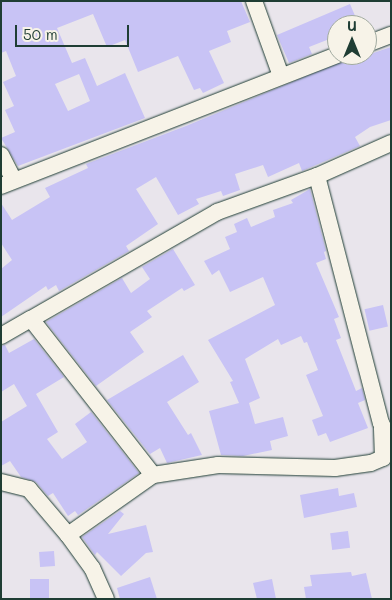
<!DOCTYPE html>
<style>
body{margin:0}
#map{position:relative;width:392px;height:600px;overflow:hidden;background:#e9e5ec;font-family:Mali,sans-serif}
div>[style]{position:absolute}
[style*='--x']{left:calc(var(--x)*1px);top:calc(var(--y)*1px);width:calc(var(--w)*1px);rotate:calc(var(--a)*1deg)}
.building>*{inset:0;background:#c8c3f5;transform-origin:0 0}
.roads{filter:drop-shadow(0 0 1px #1f3d34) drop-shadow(0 0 1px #1f3d34)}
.minor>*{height:16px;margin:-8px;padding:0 8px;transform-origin:8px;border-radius:8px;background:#f7f3e8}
span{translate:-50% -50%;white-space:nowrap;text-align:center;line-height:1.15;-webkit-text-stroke:4.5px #f7f3e8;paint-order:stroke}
.frame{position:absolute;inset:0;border:2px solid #1f3d34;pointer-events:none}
.north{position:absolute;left:327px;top:15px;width:50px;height:50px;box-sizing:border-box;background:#f7f3e8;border:1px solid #a1aaa0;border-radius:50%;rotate:0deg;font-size:14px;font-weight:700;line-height:20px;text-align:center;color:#1f3d34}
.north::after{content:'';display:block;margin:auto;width:18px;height:22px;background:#1f3d34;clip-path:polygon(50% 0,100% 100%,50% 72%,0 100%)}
.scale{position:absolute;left:15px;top:25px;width:114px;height:22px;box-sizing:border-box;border:2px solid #1f3d34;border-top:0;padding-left:6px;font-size:15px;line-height:18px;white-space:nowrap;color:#1f3d34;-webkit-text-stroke:4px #f7f3e8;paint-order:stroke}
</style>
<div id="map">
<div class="building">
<div style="clip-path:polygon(evenodd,1px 1px,241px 1px,250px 22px,227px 31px,231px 42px,209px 51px,224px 83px,203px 93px,200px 88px,194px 90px,178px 56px,138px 72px,125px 40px,107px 47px,93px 14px,57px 28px,72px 63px,85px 58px,97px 86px,125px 73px,145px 118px,18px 166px,1px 138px,15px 132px,5px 110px,14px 106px,3px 82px,16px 76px,6px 51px,1px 53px,1px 1px,79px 74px,90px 101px,68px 111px,55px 84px,79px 74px)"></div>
<div style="clip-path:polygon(350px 4px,359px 25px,337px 25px,337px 36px,309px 47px,312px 54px,289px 63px,277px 35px)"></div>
<div style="clip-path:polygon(391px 47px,391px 120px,370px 127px,355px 137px,360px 146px,302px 171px,299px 163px,268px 177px,263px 165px,235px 174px,240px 190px,223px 196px,221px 191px,196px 199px,199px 204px,178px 215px,156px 177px,136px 189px,158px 224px,126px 246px,129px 251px,59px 291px,56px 285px,48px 290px,46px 286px,1px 317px,1px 269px,12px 260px,1px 243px,1px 203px,12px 220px,50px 197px,45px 188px,88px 168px,86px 164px,186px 126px,357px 55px,359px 58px)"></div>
<div style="clip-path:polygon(310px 189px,326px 251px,324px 252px,326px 259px,316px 263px,339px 317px,334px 319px,341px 338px,336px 340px,356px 391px,362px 388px,365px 400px,358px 403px,368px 428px,330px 442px,326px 433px,318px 436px,312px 420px,323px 416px,306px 375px,318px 370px,307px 342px,304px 343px,301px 336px,281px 345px,278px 339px,245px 359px,260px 398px,249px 403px,255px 424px,283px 417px,288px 436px,270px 441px,272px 450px,243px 456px,221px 455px,209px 411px,239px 403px,230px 382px,233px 381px,208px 340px,275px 305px,263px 277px,230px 292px,219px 270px,212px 275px,204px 261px,230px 249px,225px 237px,237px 232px,234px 224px,247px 218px,251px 227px,275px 217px,273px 210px,293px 203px,291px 200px)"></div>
<div style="clip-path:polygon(173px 249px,195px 285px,184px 291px,182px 288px,147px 311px,152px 317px,130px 332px,144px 352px,96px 386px,46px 322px,122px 278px,131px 293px,150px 279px,142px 267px)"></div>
<div style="left:383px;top:305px;width:22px;height:19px;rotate:77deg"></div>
<div style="clip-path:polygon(34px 339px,64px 377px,36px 394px,58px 432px,47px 439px,62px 459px,87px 442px,75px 424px,91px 412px,139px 473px,78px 515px,75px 511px,68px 516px,53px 493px,48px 496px,36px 482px,21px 477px,10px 461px,1px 466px,1px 422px,27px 406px,14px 384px,1px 392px,1px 346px,5px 345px,9px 353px)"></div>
<div style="clip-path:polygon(183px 355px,199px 382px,167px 402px,188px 435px,191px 433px,202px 455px,167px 463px,160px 448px,150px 454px,107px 400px)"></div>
<div style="clip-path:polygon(338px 488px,339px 496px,354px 493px,357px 507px,304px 518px,300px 495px)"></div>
<div style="clip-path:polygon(120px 511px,124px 514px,108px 534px,146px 525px,153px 552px,146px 553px,121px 576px,97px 552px,95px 555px,82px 537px)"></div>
<div style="left:348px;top:531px;width:17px;height:18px;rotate:83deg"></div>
<div style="left:54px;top:551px;width:15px;height:15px;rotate:86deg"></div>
<div style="clip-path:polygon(351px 572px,352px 576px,366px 573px,372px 599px,306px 599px,304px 587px,312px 586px,310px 575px)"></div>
<div style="clip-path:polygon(150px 577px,157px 599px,120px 599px,117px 588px)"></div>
<div style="left:49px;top:579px;width:20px;height:19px;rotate:90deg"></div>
<div style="clip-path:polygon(272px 579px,276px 599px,257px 599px,253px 583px)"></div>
</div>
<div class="roads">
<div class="minor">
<div style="--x:254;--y:1;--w:80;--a:70.2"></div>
<div style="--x:367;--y:44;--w:26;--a:-21"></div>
<div style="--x:1;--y:155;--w:28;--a:63"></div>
<div style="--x:317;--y:176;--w:255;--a:75.5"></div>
<div style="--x:381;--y:423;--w:21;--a:62"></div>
<div style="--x:1;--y:186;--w:361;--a:-21.3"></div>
<div style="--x:1;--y:336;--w:34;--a:-30"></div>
<div style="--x:153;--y:475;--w:66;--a:-8.7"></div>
<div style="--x:218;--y:465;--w:117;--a:1.5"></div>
<div style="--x:335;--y:468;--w:36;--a:-8"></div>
<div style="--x:371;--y:463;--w:13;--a:-23"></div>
<div style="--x:383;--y:458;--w:30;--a:-92"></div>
<div style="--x:1;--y:482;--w:29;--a:14"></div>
<div style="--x:29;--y:489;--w:60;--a:49.7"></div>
<div style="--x:106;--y:599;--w:34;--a:-114"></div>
<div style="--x:92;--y:568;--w:41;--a:-126"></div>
<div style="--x:68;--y:535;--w:104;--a:-35.2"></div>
<div style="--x:153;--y:475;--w:198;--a:-128"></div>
<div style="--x:31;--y:319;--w:215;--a:-29.9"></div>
<div style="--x:217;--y:212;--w:106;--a:-19.8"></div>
<div style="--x:317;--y:176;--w:81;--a:-24"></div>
</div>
</div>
<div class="frame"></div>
<div class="north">U</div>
<div class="scale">50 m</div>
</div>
